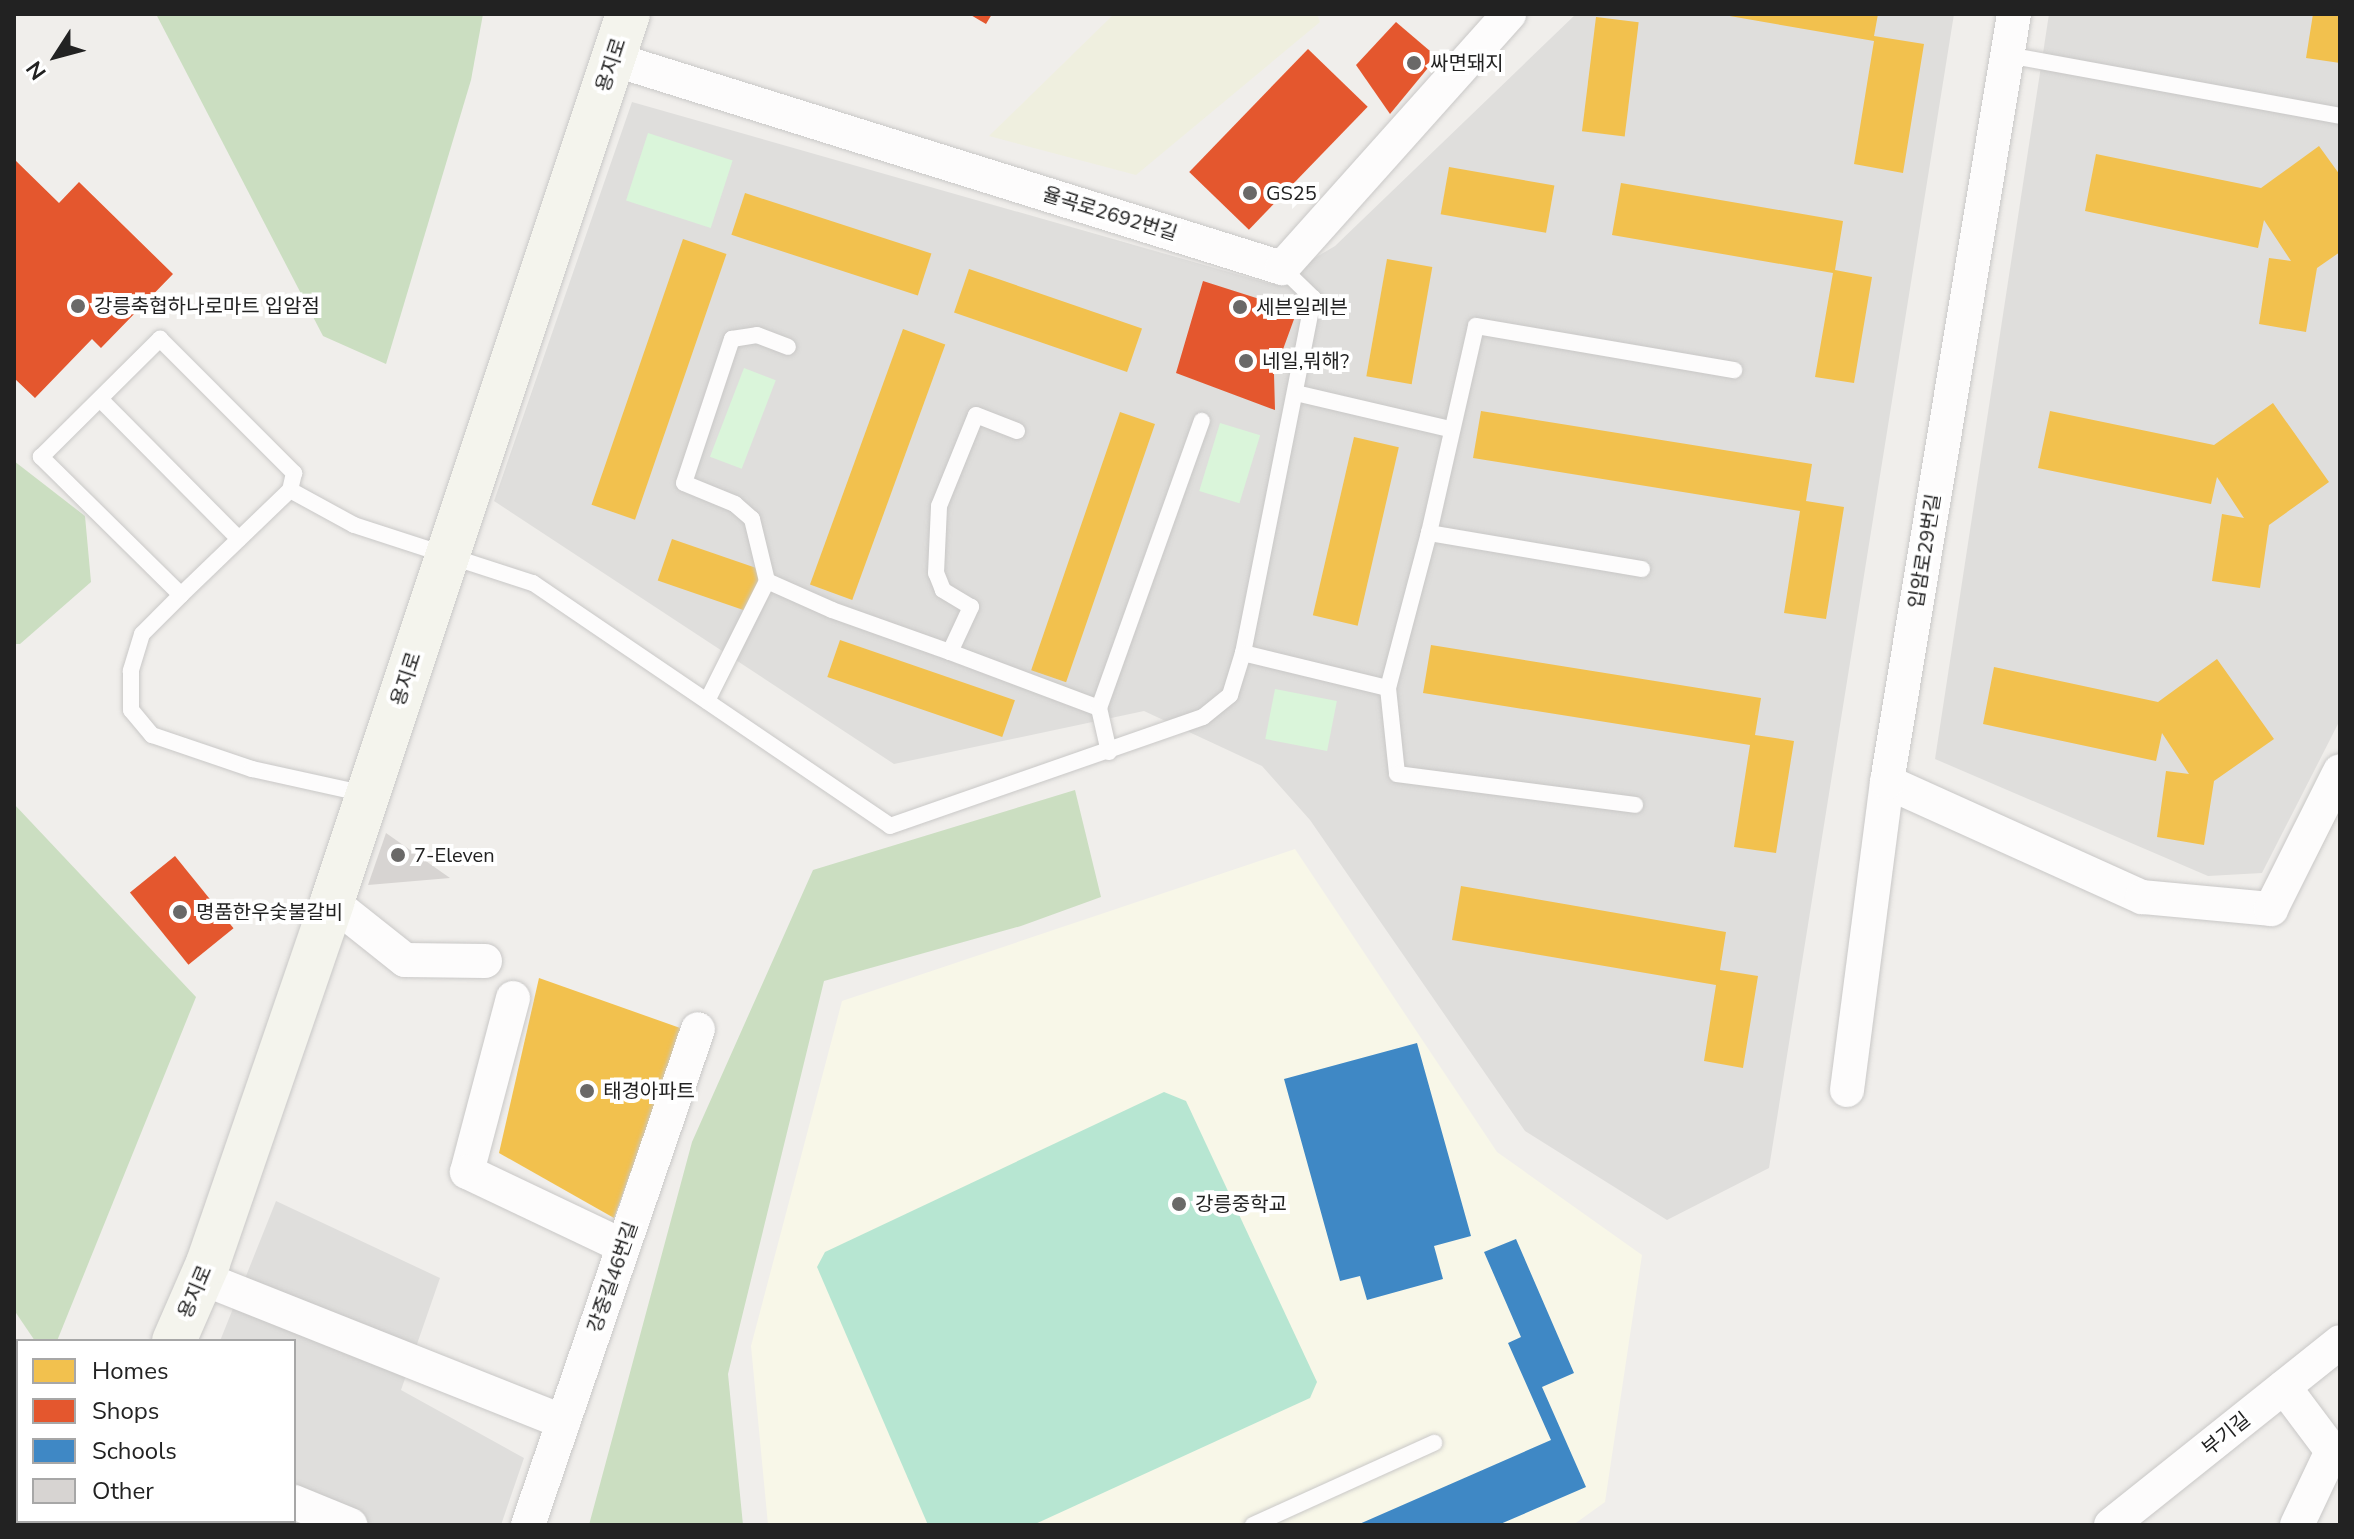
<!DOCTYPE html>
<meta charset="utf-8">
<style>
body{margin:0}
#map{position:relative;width:2354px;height:1539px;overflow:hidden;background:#f0eeeb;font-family:"Nunito Sans","Noto Sans KR",sans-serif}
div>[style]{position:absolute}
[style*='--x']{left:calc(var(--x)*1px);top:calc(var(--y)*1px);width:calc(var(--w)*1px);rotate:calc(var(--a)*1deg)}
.residential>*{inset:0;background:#dfdedc}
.education>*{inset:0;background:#f8f7e8}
.farmland>*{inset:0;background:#efefdf}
.forest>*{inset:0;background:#cbdec1}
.park>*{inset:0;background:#daf5da;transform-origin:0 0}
.pitch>*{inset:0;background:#b7e6d2}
.homes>*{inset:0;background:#f2c14e;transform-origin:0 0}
.shops>*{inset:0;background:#e4572e;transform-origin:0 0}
.schools>*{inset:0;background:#3f88c5}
.building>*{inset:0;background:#d7d4d2}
.roads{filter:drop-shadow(0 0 2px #c9c8c7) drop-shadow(0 0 2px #c9c8c7)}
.lane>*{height:16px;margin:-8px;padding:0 8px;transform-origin:8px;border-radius:8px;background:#fdfcfc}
.street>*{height:34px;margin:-17px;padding:0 17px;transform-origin:17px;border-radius:17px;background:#fdfcfc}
.secondary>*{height:44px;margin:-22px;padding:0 22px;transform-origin:22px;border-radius:22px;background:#f4f4ed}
.dots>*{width:22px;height:22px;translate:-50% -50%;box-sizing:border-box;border:4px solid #fff;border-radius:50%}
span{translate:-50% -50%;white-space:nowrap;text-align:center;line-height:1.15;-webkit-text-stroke:8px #fff;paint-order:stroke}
.poi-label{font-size:20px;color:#222}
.left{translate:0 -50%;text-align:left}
.street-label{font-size:20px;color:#222}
.frame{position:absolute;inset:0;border:16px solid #222;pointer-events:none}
.legend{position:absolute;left:16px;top:1339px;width:280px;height:184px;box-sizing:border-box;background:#fff;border:2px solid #a7a7a7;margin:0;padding:10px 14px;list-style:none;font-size:24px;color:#222}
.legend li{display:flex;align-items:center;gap:16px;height:40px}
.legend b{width:40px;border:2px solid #a7a7a7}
.north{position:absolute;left:16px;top:16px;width:80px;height:80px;-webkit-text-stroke:6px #fff;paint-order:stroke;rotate:234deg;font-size:22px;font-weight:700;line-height:32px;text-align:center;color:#222}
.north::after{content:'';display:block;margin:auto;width:28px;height:36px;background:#222;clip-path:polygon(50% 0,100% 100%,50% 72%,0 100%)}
</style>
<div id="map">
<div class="residential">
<div style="clip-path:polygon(1576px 14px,1954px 14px,1769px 1168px,1667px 1220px,1525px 1131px,1310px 820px,1262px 766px,1144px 711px,894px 764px,494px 501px,632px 102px,1271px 284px,1335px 246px)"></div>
<div style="clip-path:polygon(2049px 14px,2340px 14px,2340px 720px,2262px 873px,2208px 876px,1935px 759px)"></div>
<div style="clip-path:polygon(276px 1201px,440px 1278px,401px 1390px,524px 1458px,501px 1525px,162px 1525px,294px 1521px,294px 1341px,220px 1341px)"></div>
</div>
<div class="education">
<div style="clip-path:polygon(1295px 849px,1497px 1152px,1642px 1255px,1605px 1502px,1573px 1525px,768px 1525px,751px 1346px,842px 1001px)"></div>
</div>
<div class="farmland">
<div style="clip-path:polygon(1114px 14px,1317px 14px,1320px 22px,1136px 175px,989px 136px)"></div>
</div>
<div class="forest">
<div style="clip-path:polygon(156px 14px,483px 14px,471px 80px,386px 364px,323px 336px)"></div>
<div style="clip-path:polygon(14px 461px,85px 516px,91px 582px,20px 644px,14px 644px)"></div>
<div style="clip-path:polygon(1075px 790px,1101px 897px,1021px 926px,824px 981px,728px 1374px,743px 1525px,589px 1525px,692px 1142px,813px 870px)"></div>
<div style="clip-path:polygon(14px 804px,196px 997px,57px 1341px,35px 1341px,14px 1310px)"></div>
</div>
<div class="park">
<div style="left:648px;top:133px;width:89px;height:71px;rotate:18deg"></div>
<div style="left:744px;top:368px;width:34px;height:95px;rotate:21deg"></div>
<div style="left:1220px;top:423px;width:42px;height:71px;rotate:17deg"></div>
<div style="left:1275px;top:689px;width:63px;height:51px;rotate:11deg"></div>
</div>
<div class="pitch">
<div style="clip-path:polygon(1164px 1092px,1186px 1101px,1317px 1382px,1310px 1398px,1033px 1525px,928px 1525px,817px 1267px,825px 1252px)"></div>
</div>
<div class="homes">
<div style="clip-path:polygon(1718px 14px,1878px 14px,1874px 36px,1924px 44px,1903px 173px,1854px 164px,1874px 41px)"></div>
<div style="clip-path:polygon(2313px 14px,2340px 14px,2340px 63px,2306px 58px)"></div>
<div style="left:1596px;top:17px;width:43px;height:115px;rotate:7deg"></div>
<div style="clip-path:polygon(2319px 146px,2340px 175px,2340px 252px,2317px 268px,2306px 332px,2259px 324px,2269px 258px,2291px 261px,2264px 220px,2258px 248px,2085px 211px,2096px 154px,2261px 188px)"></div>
<div style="left:1449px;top:167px;width:107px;height:48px;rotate:10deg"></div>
<div style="clip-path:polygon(1621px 183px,1843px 221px,1835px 270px,1872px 277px,1854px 383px,1815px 377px,1833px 273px,1612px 235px)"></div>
<div style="left:745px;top:193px;width:196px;height:44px;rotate:18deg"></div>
<div style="left:683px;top:239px;width:46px;height:281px;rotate:19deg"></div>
<div style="left:1387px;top:259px;width:46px;height:119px;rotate:10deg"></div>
<div style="left:969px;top:269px;width:183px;height:46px;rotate:19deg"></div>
<div style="left:903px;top:329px;width:45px;height:272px;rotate:20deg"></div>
<div style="clip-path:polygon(2273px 403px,2329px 482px,2269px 525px,2260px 588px,2212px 581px,2222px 514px,2244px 518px,2217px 477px,2211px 504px,2038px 468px,2050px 411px,2214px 445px)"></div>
<div style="clip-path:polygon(1481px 411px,1812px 464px,1806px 501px,1844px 507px,1826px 619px,1784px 613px,1800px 511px,1473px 458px)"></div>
<div style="left:1120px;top:412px;width:37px;height:273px;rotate:19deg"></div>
<div style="left:1354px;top:437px;width:46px;height:183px;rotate:13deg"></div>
<div style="left:672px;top:539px;width:96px;height:44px;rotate:19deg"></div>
<div style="left:840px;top:640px;width:185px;height:39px;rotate:19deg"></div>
<div style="clip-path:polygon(1431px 645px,1761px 698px,1755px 735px,1794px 741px,1776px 853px,1734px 847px,1750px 745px,1423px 693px)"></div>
<div style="clip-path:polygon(2217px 659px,2274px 739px,2214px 781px,2204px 845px,2157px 837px,2166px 771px,2189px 774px,2162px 733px,2156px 761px,1983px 724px,1994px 667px,2158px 702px)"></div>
<div style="clip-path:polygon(1461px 886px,1726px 932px,1720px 970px,1758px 976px,1743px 1068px,1704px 1061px,1716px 985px,1452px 940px)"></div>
<div style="clip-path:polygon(539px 978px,683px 1029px,614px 1218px,499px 1153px)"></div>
</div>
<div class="shops">
<div style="clip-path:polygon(969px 14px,992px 14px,986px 24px)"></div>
<div style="clip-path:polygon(1396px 22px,1437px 57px,1390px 114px,1356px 65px)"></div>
<div style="left:1308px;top:49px;width:83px;height:171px;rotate:44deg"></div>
<div style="clip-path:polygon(14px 159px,59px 203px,79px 182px,173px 274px,101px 348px,92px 339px,35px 398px,14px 378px)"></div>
<div style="clip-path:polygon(1203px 281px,1297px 311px,1274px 374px,1275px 410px,1176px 373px)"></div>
<div style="left:175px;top:856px;width:93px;height:58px;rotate:51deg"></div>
</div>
<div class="schools">
<div style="clip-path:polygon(1417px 1043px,1471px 1236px,1434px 1246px,1443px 1279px,1367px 1300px,1360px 1276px,1340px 1281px,1284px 1079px)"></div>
<div style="clip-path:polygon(1516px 1239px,1574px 1373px,1542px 1387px,1586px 1487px,1498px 1525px,1357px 1525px,1551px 1440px,1508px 1343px,1521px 1337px,1484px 1252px)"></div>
</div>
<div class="building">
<div style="clip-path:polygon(386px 833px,450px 878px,368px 885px)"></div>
</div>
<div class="roads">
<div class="lane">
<div style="--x:2008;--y:55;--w:338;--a:10.4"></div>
<div style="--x:160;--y:339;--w:190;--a:45"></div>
<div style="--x:294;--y:473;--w:17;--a:103"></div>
<div style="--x:290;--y:490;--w:151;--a:136.1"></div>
<div style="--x:181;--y:595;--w:197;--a:-135.4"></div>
<div style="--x:41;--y:457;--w:168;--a:-44.8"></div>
<div style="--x:1296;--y:393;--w:158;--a:13.2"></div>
<div style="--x:100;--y:399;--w:197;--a:45.2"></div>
<div style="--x:290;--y:490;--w:73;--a:28.7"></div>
<div style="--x:354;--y:525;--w:188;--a:18"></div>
<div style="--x:533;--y:583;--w:432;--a:34.2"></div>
<div style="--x:890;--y:826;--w:331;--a:-19.2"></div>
<div style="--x:1203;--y:717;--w:35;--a:-39"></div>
<div style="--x:1230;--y:695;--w:44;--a:-72.8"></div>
<div style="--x:1243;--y:653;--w:362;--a:-78.8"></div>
<div style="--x:1313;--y:298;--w:43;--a:-135.9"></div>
<div style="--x:1429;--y:533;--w:212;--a:-77.2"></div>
<div style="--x:1476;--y:326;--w:262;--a:9.7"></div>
<div style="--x:767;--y:581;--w:71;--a:24"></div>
<div style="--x:832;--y:610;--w:125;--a:19.6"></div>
<div style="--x:950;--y:652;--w:50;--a:-65"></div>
<div style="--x:971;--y:607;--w:33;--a:-149"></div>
<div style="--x:943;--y:590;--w:18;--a:-112"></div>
<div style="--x:936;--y:573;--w:67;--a:-87.4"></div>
<div style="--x:939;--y:506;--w:98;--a:-67.9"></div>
<div style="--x:976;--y:415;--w:44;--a:21.3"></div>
<div style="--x:181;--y:595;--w:55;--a:135"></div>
<div style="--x:142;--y:634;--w:39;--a:107"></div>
<div style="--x:131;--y:671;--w:39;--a:90"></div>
<div style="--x:131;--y:710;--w:33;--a:50"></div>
<div style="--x:152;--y:735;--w:106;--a:18.8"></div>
<div style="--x:252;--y:769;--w:117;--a:12.4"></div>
<div style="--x:950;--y:652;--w:159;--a:20.6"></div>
<div style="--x:1243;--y:653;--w:149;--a:13.6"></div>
<div style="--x:1388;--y:688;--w:86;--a:84"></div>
<div style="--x:1397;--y:774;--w:240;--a:7.4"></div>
<div style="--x:1388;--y:688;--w:160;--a:-75.2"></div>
<div style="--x:1429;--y:533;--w:216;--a:9.6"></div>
<div style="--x:707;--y:701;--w:134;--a:-63.4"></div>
<div style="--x:767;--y:581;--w:64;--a:-103.6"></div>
<div style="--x:752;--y:519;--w:23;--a:-139"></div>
<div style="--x:735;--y:504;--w:55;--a:-157.6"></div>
<div style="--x:684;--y:483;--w:152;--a:-71.6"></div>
<div style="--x:732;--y:339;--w:25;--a:-9"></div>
<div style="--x:757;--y:335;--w:33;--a:21"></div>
<div style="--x:1109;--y:752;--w:45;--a:-102.8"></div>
<div style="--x:1099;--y:708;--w:305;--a:-70.3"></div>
<div style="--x:1253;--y:1525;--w:199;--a:-24.4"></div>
</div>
<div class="street">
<div style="--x:613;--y:59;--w:701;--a:17.35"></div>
<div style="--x:1282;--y:268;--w:341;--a:-48.2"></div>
<div style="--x:1887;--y:782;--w:280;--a:24.3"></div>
<div style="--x:2142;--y:897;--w:130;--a:5.3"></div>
<div style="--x:2271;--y:909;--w:154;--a:-63.4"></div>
<div style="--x:332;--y:902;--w:93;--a:38.5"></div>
<div style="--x:405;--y:960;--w:80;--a:0.7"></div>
<div style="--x:513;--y:998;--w:180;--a:104.8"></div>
<div style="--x:467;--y:1172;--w:173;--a:25.4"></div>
<div style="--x:1847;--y:1090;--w:311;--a:-82.6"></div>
<div style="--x:1887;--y:782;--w:778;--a:-80.61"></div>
<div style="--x:202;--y:1278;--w:389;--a:21.7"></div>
<div style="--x:2284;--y:1387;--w:80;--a:53.1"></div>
<div style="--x:2332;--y:1451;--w:82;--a:115.3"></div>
<div style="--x:294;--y:1502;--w:61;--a:22.3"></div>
<div style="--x:14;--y:1515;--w:4;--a:0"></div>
<div style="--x:528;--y:1525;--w:524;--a:-71.08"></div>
<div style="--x:2111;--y:1525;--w:293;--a:-38.6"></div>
</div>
<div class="secondary">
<div style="--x:174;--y:1341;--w:85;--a:-66.4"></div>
<div style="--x:208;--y:1263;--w:382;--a:-71"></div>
<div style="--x:332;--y:902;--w:936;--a:-71.57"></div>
<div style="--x:98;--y:1525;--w:4;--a:-76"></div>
</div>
</div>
<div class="dots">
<div style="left:1414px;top:63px;background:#6a6968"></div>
<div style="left:1250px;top:193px;background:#6a6968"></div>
<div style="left:78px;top:306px;background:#6a6968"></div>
<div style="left:1240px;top:307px;background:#6a6968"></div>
<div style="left:1246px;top:361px;background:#6a6968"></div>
<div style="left:398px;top:855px;background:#6a6968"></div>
<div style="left:180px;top:912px;background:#6a6968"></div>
<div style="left:587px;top:1091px;background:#6a6968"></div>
<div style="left:1179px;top:1204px;background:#6a6968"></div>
</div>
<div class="poi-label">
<span class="left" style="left:1430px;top:63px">싸면돼지</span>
<span class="left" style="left:1266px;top:193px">GS25</span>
<span class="left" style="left:94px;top:306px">강릉축협하나로마트 입암점</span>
<span class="left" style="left:1256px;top:307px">세븐일레븐</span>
<span class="left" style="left:1262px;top:361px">네일,뭐해?</span>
<span class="left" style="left:414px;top:855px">7-Eleven</span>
<span class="left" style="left:196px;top:912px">명품한우숯불갈비</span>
<span class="left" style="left:603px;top:1091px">태경아파트</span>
<span class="left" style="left:1195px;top:1204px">강릉중학교</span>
</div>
<div class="street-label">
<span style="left:611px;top:65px;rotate:-72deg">용지로</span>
<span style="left:1110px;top:214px;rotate:17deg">율곡로2692번길</span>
<span style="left:1925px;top:551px;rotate:-81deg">입암로29번길</span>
<span style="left:406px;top:679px;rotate:-72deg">용지로</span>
<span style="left:613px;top:1277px;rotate:-71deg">강중길46번길</span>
<span style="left:195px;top:1292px;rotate:-67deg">용지로</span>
<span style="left:2226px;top:1434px;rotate:-39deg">부기길</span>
</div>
<div class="frame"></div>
<ul class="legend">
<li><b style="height:22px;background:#f2c14e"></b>Homes</li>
<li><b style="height:22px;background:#e4572e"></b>Shops</li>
<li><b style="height:22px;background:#3f88c5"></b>Schools</li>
<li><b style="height:22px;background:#d7d4d2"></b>Other</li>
</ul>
<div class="north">N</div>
</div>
